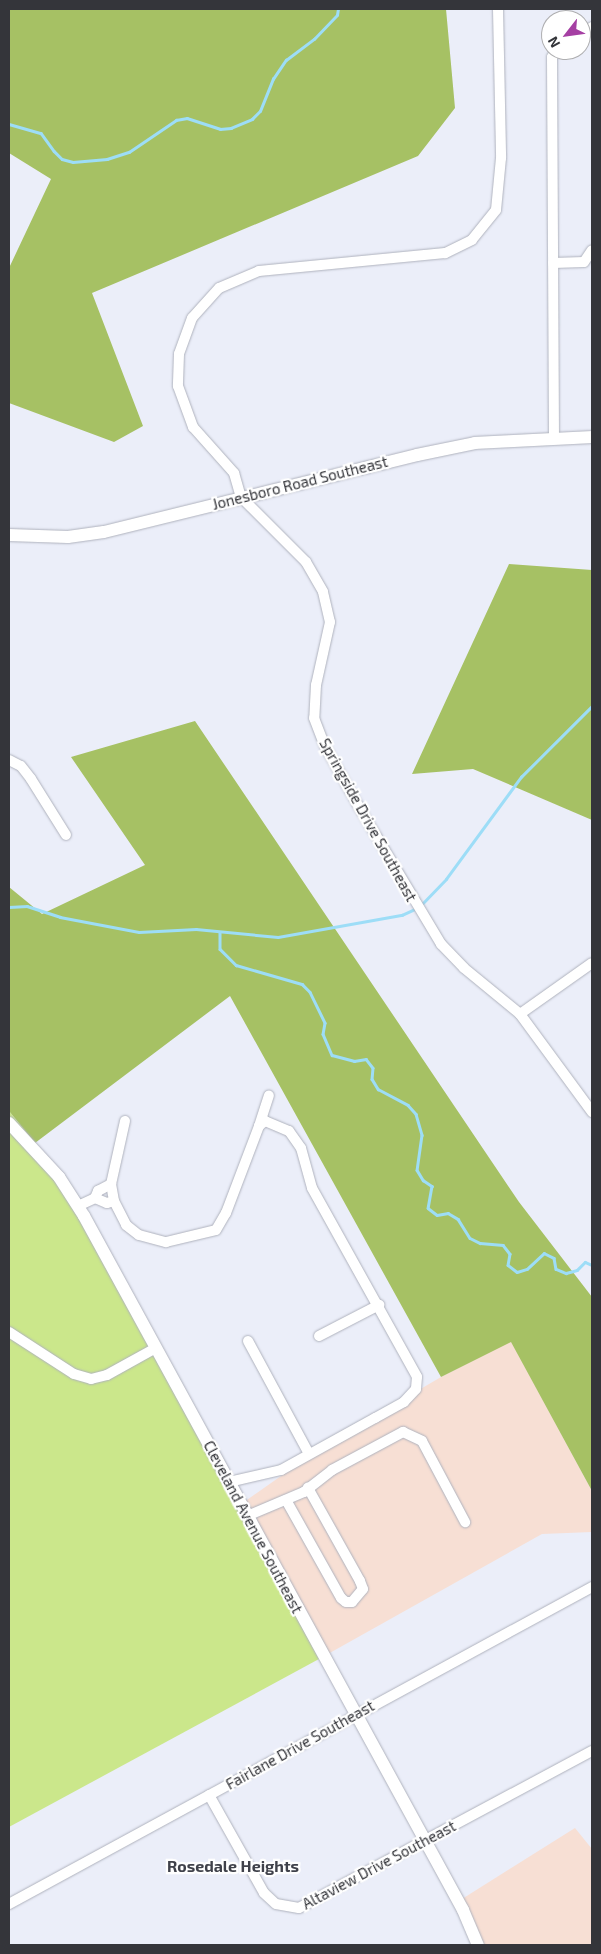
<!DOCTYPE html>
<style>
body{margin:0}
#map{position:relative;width:601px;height:1954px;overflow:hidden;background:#ebeef9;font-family:"Exo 2",sans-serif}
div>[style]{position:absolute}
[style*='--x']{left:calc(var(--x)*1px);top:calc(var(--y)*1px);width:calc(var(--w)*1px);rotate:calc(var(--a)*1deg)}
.commercial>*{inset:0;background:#f7dfd4}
.green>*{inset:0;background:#cbe78b}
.forest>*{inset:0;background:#a6c164}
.stream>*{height:2.5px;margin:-1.25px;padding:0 1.25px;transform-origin:1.25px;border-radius:1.25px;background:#9dddf7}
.roads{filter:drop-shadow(0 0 1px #afb2bd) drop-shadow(0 0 1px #afb2bd)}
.minor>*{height:10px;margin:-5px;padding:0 5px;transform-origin:5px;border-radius:5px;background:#fff}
.major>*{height:12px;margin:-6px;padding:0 6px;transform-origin:6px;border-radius:6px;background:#fff}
span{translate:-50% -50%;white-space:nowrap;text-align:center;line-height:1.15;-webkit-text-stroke:4.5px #fff;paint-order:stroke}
.street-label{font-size:15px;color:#34353a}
.neighbourhood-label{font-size:16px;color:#3f414a;font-weight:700}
.frame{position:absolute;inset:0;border:10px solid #34353a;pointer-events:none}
.north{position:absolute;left:541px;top:10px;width:50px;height:50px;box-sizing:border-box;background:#fff;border:1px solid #aeaeb0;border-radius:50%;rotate:240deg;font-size:14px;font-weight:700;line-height:20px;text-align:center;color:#34353a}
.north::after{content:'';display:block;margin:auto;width:18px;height:22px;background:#a53fa3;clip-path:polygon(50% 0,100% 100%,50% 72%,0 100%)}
</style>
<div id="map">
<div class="commercial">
<div style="clip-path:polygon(511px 1341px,592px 1491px,592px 1532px,542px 1534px,319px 1659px,244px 1502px,325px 1445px,441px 1377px)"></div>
<div style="clip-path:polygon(575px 1828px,592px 1849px,592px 1945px,475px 1945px,462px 1899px)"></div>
</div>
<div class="green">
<div style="clip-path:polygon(9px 1111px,73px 1191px,319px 1659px,9px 1827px)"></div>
</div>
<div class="forest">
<div style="clip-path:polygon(9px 9px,446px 9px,455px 108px,418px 156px,92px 293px,143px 426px,114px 442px,9px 403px,9px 268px,51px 179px,9px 153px)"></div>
<div style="clip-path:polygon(509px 564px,592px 570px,592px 820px,473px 769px,412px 774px)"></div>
<div style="clip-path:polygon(195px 721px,519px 1202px,592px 1297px,592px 1491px,511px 1342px,441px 1377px,230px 996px,35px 1143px,9px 1111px,9px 887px,42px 914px,145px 865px,71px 757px)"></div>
</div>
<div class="stream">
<div style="--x:9;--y:124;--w:33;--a:16"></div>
<div style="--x:41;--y:133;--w:22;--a:54"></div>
<div style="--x:54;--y:151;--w:11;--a:45"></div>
<div style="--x:62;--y:159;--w:11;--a:15"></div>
<div style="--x:73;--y:162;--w:34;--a:-5"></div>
<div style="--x:107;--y:159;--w:23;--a:-18"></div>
<div style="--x:129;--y:152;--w:57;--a:-34.2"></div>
<div style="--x:176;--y:120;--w:11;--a:-10"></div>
<div style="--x:187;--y:118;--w:35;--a:18"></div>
<div style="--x:220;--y:129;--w:11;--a:-5"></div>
<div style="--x:231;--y:128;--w:23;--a:-23"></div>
<div style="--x:252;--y:119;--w:11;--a:-45"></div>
<div style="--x:260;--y:111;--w:35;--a:-68"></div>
<div style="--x:273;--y:79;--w:23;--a:-56"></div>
<div style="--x:286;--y:60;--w:35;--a:-37"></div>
<div style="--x:314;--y:39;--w:33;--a:-46"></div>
<div style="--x:337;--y:15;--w:6;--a:-81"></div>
<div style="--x:421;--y:905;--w:36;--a:-46"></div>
<div style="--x:446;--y:879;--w:127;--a:-53.7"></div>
<div style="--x:521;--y:777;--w:100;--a:-45"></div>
<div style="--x:9;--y:907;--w:18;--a:-3"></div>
<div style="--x:27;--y:906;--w:35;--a:18"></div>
<div style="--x:60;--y:917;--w:80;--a:10.8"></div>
<div style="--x:139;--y:932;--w:57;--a:-3"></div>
<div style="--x:196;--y:929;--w:82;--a:5.6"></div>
<div style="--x:278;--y:937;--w:126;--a:-10.1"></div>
<div style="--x:402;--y:915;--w:17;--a:-25"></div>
<div style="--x:220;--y:932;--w:17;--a:90"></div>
<div style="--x:220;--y:949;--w:23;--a:45"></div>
<div style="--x:236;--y:965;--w:69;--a:16.1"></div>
<div style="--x:302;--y:984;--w:11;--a:45"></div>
<div style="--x:310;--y:992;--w:34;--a:64"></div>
<div style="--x:325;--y:1023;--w:11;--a:100"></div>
<div style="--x:323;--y:1034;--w:23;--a:67"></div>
<div style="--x:332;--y:1055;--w:23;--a:15"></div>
<div style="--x:354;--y:1061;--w:12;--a:-9"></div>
<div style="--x:366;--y:1059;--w:11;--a:52"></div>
<div style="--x:373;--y:1068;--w:11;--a:95"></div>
<div style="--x:372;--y:1079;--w:12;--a:59"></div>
<div style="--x:378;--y:1089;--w:34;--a:28"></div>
<div style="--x:408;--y:1105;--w:12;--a:48"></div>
<div style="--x:416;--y:1114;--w:22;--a:74"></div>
<div style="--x:422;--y:1135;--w:35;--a:98"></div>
<div style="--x:417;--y:1170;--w:12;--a:59"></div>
<div style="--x:423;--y:1180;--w:11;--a:34"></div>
<div style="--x:432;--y:1186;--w:22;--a:100"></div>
<div style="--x:428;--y:1208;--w:11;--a:38"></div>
<div style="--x:437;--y:1215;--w:11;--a:-10"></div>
<div style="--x:448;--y:1213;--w:12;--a:31"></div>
<div style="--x:458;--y:1219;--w:22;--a:58"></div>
<div style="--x:470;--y:1238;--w:11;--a:27"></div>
<div style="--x:480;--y:1243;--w:23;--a:5"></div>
<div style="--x:503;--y:1245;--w:11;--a:52"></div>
<div style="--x:510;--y:1254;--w:11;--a:100"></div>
<div style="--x:508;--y:1265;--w:11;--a:38"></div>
<div style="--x:517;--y:1272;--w:10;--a:-17"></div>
<div style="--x:527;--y:1269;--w:23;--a:-43"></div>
<div style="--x:544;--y:1253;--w:11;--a:27"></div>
<div style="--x:554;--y:1258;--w:11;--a:80"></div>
<div style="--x:556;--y:1269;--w:11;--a:22"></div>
<div style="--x:566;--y:1273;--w:11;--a:-15"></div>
<div style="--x:577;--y:1270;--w:11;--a:-45"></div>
<div style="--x:585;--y:1262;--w:8;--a:23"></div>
</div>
<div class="roads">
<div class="minor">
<div style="--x:498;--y:9;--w:149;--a:88.8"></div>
<div style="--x:501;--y:158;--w:52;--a:95.5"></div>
<div style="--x:496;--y:210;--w:38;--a:129"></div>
<div style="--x:472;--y:240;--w:30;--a:154"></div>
<div style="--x:445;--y:253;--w:187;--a:174.5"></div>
<div style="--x:259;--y:271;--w:43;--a:157"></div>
<div style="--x:219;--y:288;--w:40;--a:132"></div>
<div style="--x:192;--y:318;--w:38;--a:110"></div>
<div style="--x:179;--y:354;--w:32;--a:92"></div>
<div style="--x:178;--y:386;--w:44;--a:69.9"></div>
<div style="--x:193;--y:427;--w:62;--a:48.3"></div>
<div style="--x:234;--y:473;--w:25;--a:74"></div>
<div style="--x:241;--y:497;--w:92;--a:45"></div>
<div style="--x:306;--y:562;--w:34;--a:60"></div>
<div style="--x:323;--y:592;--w:31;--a:77"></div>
<div style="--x:330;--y:622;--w:65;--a:102.5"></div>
<div style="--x:316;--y:685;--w:33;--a:93"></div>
<div style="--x:314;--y:718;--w:30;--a:69"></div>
<div style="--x:325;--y:746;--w:70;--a:60.9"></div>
<div style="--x:359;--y:807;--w:160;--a:59.1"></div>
<div style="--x:441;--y:944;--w:33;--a:46"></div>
<div style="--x:464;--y:968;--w:72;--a:39.4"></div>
<div style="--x:520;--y:1014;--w:122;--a:53.7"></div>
<div style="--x:581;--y:34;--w:13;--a:-32"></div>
<div style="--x:553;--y:263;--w:31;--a:-2"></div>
<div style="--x:584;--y:262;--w:14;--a:-56"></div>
<div style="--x:554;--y:438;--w:381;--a:-90.3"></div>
<div style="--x:552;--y:57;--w:9;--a:-49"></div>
<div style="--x:9;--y:760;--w:13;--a:27"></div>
<div style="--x:21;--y:766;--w:16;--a:52"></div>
<div style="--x:31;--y:779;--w:66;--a:58"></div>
<div style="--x:520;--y:1014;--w:88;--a:-35.3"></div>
<div style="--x:125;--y:1121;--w:65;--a:102.5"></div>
<div style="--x:111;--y:1184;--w:17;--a:80"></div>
<div style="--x:114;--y:1201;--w:27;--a:63"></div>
<div style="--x:126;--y:1225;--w:16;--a:38"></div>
<div style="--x:139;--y:1235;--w:28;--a:15"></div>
<div style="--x:166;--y:1242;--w:51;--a:-13.5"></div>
<div style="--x:216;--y:1230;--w:20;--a:-60"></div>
<div style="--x:226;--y:1213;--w:93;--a:-69.2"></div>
<div style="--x:259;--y:1126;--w:8;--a:-40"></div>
<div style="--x:265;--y:1121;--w:26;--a:23"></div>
<div style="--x:289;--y:1131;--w:21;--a:55"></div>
<div style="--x:301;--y:1148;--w:41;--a:74.6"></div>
<div style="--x:312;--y:1188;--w:216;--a:60.9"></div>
<div style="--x:417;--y:1377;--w:12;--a:95"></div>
<div style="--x:416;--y:1389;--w:18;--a:133"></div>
<div style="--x:404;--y:1402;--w:33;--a:151"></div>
<div style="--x:375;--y:1418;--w:107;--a:151"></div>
<div style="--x:281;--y:1470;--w:53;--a:167"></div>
<div style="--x:259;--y:1126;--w:32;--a:-72"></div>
<div style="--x:95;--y:1198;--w:13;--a:23"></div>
<div style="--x:107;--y:1203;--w:7;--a:-16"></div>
<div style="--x:78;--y:1206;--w:19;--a:-25"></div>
<div style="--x:95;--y:1198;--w:8;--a:-67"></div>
<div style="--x:98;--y:1191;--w:15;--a:-28"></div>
<div style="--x:9;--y:1332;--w:77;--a:32.9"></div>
<div style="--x:74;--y:1374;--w:18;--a:16"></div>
<div style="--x:91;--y:1379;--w:16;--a:-14"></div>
<div style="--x:107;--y:1375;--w:56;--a:-28.9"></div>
<div style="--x:319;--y:1336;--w:68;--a:-27.3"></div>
<div style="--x:248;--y:1341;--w:128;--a:61.6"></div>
<div style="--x:286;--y:1500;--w:112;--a:60.7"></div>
<div style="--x:341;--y:1598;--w:6;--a:39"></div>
<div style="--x:346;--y:1602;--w:6;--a:0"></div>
<div style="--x:352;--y:1602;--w:17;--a:-50"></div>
<div style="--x:363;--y:1589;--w:9;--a:-111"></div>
<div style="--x:360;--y:1581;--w:107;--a:-119.2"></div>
<div style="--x:247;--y:1516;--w:62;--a:-22.8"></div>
<div style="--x:304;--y:1492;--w:36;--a:-38"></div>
<div style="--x:332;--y:1470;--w:81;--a:-28.2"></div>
<div style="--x:403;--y:1432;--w:21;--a:25"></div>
<div style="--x:422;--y:1441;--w:92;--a:62"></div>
<div style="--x:209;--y:1795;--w:112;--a:60.7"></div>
<div style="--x:264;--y:1893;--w:16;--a:43"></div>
<div style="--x:276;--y:1904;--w:23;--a:10"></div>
<div style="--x:299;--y:1908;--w:332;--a:-28.2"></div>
<div style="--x:9;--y:1904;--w:664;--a:-28.53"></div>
</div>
<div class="major">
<div style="--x:9;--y:535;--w:59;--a:1.9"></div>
<div style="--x:68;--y:537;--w:36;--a:-8"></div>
<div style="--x:104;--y:532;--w:322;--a:-13.8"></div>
<div style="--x:417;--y:455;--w:59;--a:-11.7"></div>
<div style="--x:475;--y:443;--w:117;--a:-2.9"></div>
<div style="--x:9;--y:1123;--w:74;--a:47.2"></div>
<div style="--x:59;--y:1177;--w:46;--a:57.3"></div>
<div style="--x:84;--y:1216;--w:791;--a:61.36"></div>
<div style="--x:463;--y:1910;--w:38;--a:67"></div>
</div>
</div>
<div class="street-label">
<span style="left:300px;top:483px;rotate:-14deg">Jonesboro Road Southeast</span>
<span style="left:368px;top:820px;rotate:61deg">Springside Drive Southeast</span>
<span style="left:253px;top:1527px;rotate:62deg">Cleveland Avenue Southeast</span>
<span style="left:300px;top:1745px;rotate:-29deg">Fairlane Drive Southeast</span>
<span style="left:379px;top:1865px;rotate:-28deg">Altaview Drive Southeast</span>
</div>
<div class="neighbourhood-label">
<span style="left:233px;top:1866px">Rosedale Heights</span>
</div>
<div class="frame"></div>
<div class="north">N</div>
</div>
